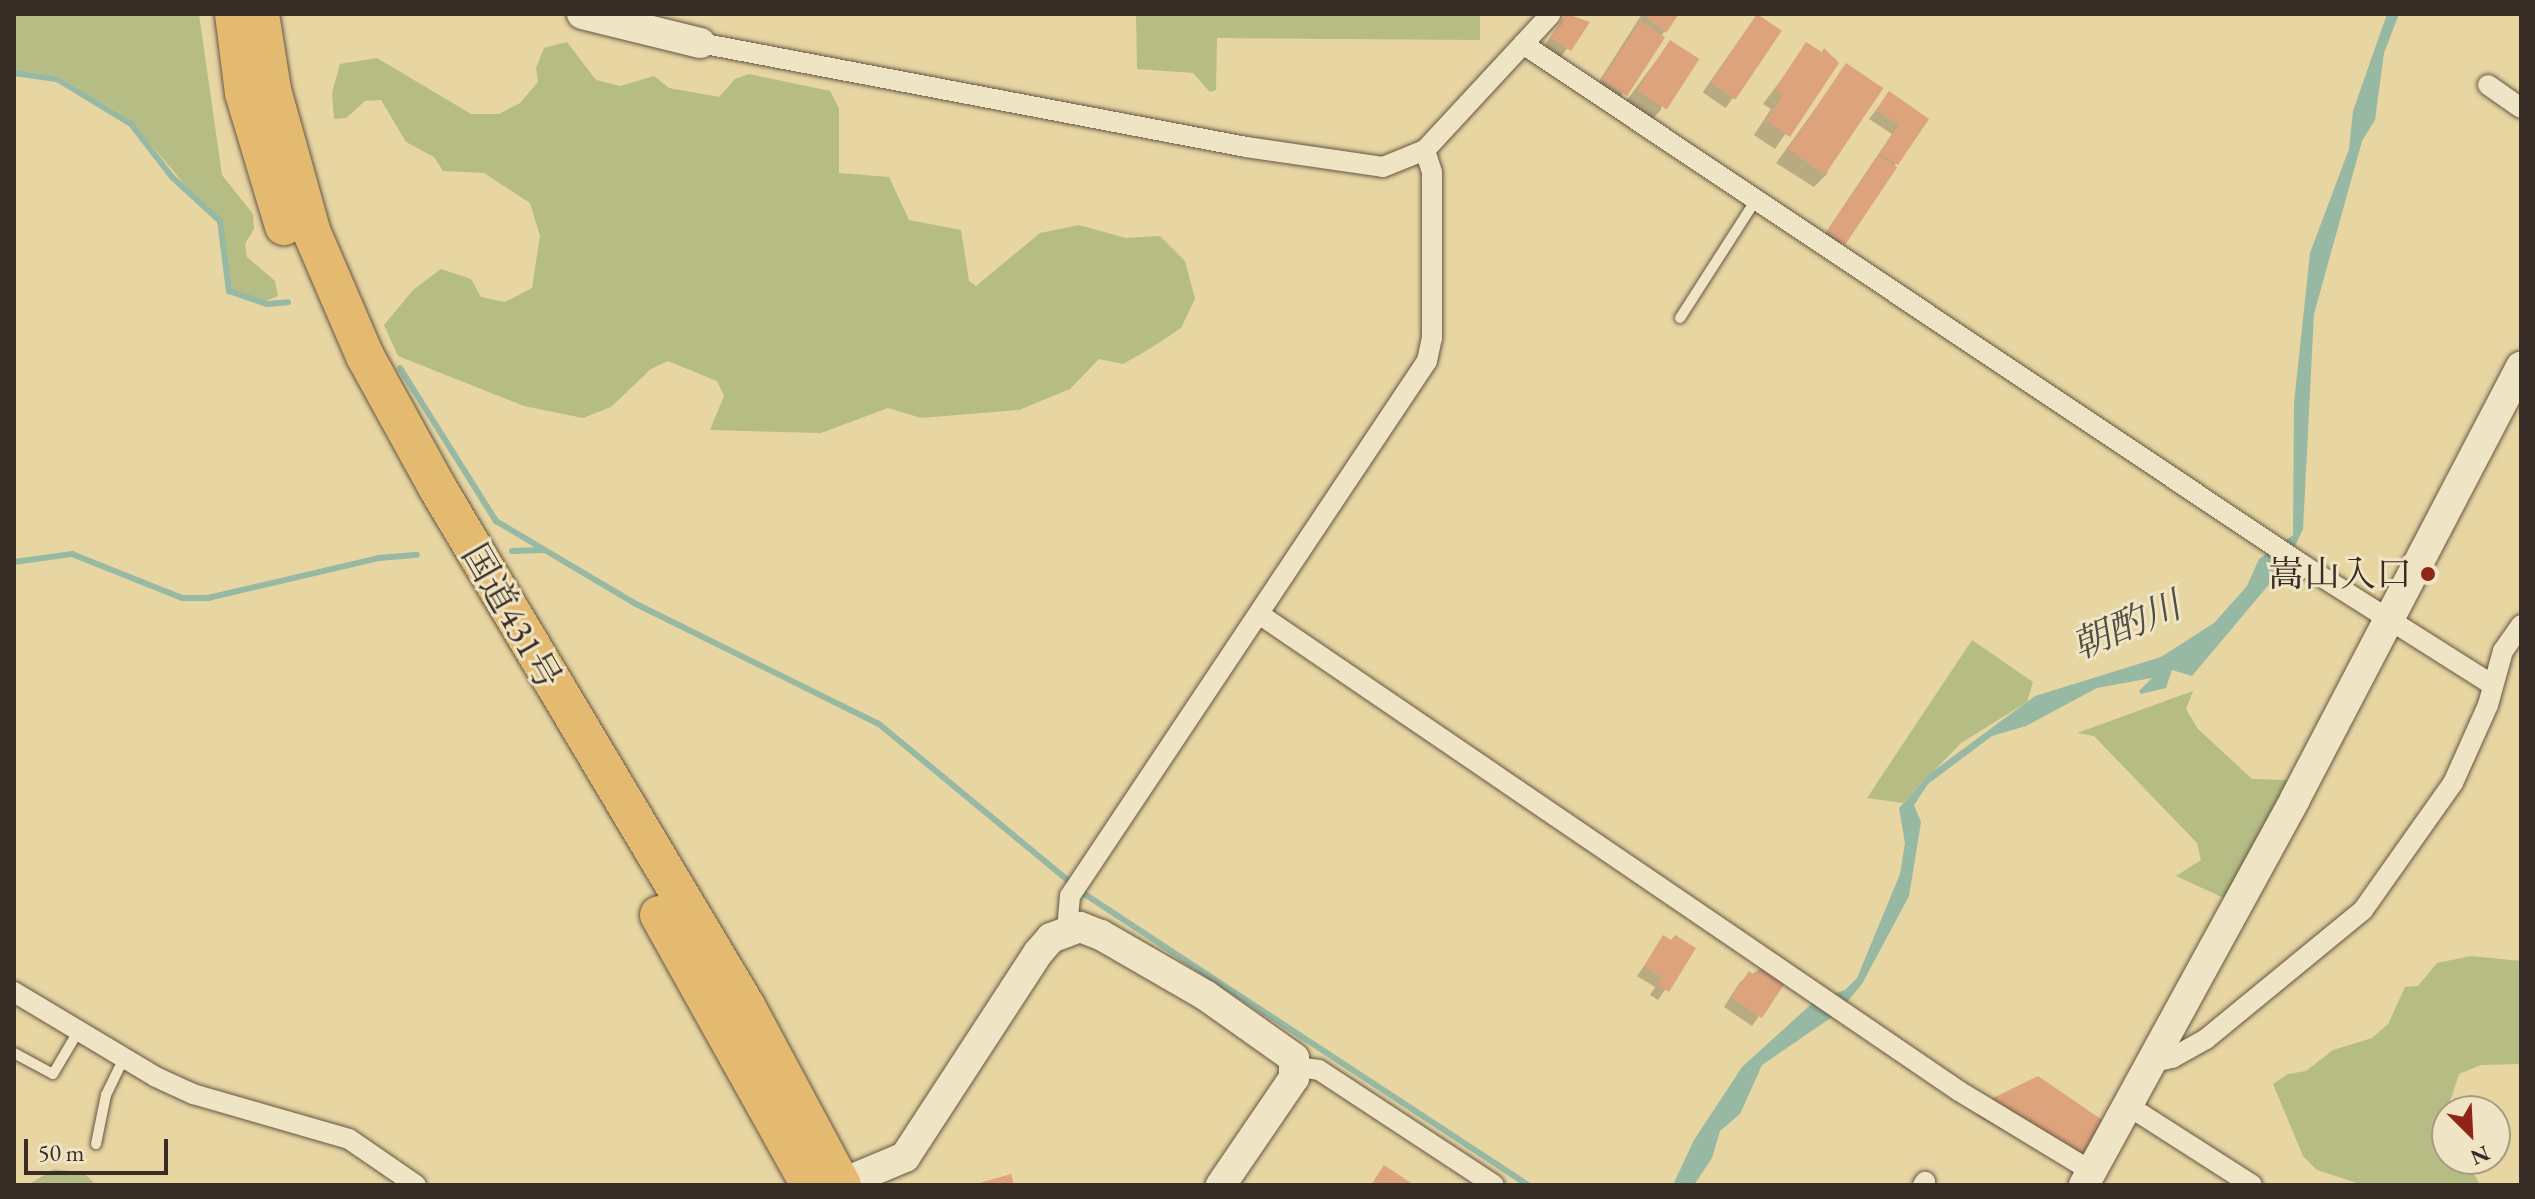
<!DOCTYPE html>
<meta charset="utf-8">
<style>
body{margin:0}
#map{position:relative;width:2535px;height:1199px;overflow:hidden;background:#e7d5a2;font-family:"EB Garamond","Noto Serif JP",serif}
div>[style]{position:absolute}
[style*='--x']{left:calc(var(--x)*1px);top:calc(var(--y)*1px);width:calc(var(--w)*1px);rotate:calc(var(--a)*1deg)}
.green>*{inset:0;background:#b5bd85}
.water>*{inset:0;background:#97b9a3}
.shadow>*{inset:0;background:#0003;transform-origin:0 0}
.stream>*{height:6px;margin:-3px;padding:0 3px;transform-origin:3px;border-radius:3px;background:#97b9a3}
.building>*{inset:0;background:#dda37d;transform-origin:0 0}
.roads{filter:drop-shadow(0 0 2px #645645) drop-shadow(0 0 2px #645645)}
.lane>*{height:10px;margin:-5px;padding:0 5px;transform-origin:5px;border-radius:5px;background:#efe4c3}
.street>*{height:20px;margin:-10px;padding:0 10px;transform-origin:10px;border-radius:10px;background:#efe4c3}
.secondary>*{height:30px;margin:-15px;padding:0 15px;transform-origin:15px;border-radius:15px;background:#efe4c3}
.highway>*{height:38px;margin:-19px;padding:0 19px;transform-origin:19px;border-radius:19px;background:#e4ba71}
.dots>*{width:22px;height:22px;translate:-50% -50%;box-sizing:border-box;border:4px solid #efe4c3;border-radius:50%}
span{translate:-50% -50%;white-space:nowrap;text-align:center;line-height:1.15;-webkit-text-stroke:6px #efe4c3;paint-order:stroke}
.poi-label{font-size:36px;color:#382c26}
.right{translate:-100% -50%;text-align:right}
.street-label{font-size:36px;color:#382c26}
.water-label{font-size:38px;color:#504f45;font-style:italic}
.frame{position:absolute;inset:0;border:16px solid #382c26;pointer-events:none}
.north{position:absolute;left:2431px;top:1095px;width:80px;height:80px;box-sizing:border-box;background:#efe4c3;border:2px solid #a69a84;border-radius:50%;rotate:156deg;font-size:22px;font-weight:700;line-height:32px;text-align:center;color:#382c26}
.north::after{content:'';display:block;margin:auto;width:28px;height:36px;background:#8f2418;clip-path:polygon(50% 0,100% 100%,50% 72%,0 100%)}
.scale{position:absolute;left:24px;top:1139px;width:144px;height:36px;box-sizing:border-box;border:4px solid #382c26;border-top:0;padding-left:10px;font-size:24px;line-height:28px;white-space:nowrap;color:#382c26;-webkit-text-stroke:6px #efe4c3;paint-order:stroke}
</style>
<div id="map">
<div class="green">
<div style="clip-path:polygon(14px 14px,199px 14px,222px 175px,253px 214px,254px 229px,245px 244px,247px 257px,275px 281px,278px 296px,263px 302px,232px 291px,220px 218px,186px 186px,130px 120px,58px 76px,14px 70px)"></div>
<div style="clip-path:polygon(1136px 14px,1480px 14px,1480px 40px,1217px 38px,1216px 90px,1210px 92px,1193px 73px,1137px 69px)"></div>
<div style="clip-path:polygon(567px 42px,596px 80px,620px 86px,654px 76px,669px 88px,719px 97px,735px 79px,749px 74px,830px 91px,839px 108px,839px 173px,889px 177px,909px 220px,961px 230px,969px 281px,976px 286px,1040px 233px,1079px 225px,1126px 238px,1160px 236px,1185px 261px,1195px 299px,1181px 328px,1151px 348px,1123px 364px,1099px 359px,1070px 389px,1019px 410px,921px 418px,888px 408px,821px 433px,710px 430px,724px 396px,717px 381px,668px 361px,651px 369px,611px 407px,583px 418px,524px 406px,398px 356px,384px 325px,413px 290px,441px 269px,471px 279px,481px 297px,505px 302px,532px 288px,540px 236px,530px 203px,484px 173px,443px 171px,434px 157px,406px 142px,381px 100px,365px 101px,346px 118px,334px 119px,332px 93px,340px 64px,377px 58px,471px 114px,499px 114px,520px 103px,538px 82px,536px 68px,544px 48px)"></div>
<div style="clip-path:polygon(1972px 640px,2033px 682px,2027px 702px,1961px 743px,1903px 803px,1867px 798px)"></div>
<div style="clip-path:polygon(2193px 691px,2186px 709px,2198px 729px,2252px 779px,2288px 780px,2226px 899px,2176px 876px,2201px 860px,2197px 843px,2094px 736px,2077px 733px)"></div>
<div style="clip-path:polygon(2471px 956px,2521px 961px,2521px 1064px,2481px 1065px,2459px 1074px,2447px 1111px,2447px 1159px,2466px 1159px,2480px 1185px,2363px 1185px,2317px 1170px,2303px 1156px,2273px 1084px,2288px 1074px,2306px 1071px,2333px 1050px,2372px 1038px,2388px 1024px,2405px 987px,2418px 986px,2437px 963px)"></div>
<div style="clip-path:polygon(54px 1169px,84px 1173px,96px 1185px,28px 1185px)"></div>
</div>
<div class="water">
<div style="clip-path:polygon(2387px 14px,2399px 14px,2384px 53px,2375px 120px,2362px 141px,2314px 314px,2303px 529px,2287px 563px,2192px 676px,2172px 670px,2166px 688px,2141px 694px,2139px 691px,2152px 678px,2097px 688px,2026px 726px,1992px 736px,1928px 784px,1914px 805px,1921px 822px,1909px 896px,1862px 984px,1838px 1013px,1762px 1065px,1740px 1114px,1720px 1131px,1712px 1158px,1694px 1185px,1673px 1185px,1694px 1140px,1742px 1067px,1817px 999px,1845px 990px,1857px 978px,1900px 874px,1905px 843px,1899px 808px,1932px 772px,2035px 696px,2161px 657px,2214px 623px,2247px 586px,2259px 559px,2293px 535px,2294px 403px,2310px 253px,2349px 149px,2353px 111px)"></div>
</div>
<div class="shadow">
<div style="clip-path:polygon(1567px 14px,1587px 22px,1560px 58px,1543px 47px)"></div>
<div style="clip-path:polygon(1642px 14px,1676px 14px,1616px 103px,1594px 89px)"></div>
<div style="left:1756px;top:16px;width:28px;height:93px;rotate:35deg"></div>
<div style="clip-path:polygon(1670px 42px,1661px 110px,1648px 123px,1624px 104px)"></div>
<div style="clip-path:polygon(1807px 45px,1836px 59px,1775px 149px,1754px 135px,1771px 109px,1763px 104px)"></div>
<div style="clip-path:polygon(1846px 66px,1827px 174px,1814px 187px,1776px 163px)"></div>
<div style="clip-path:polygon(1889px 94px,1927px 119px,1835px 251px,1820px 241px,1892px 134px,1869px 119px)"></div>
<div style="clip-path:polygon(1664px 938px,1694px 949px,1658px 1000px,1650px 995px,1655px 987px,1637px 976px)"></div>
<div style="clip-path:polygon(1763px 967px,1784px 981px,1752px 1026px,1724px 1007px,1740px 982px)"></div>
<div style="clip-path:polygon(1988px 1103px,2069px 1168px,1976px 1115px)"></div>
</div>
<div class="stream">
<div style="--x:14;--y:73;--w:43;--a:7.9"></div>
<div style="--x:57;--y:79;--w:87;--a:31.3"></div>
<div style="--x:131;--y:124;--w:67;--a:52.3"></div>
<div style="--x:172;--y:177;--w:65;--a:42.5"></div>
<div style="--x:220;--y:221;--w:71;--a:82.7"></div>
<div style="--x:229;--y:291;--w:40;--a:18.9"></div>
<div style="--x:267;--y:304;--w:21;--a:-5"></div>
<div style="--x:400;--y:368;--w:181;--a:57.9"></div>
<div style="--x:496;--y:521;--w:161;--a:30.7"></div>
<div style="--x:634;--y:603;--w:273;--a:26.3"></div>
<div style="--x:879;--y:724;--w:268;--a:39.6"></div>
<div style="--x:1086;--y:895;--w:529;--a:33.27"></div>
<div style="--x:512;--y:551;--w:31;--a:-2"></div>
<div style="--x:14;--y:562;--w:59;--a:-7.9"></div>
<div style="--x:72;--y:554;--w:118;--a:21.8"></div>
<div style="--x:182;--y:598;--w:26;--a:0"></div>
<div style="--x:208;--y:598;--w:176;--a:-13.2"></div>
<div style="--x:379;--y:558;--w:38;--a:-5"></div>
</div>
<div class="building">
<div style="clip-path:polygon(1566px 14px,1590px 22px,1571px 51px,1550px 38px)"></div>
<div style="clip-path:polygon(1643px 14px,1679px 14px,1666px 33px)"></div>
<div style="left:1757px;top:14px;width:30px;height:83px;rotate:34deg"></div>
<div style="left:1640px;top:21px;width:30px;height:70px;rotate:33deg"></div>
<div style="left:1670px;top:40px;width:35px;height:60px;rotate:33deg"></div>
<div style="clip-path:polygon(1806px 42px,1822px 52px,1824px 48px,1839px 63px,1790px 137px,1766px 121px,1783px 95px,1775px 89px)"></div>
<div style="left:1846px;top:63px;width:45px;height:104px;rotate:34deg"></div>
<div style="clip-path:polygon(1889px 91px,1929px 119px,1898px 165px,1880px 153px,1899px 125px,1876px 110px)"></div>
<div style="left:1879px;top:155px;width:22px;height:93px;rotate:34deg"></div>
<div style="clip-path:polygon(1663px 935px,1671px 940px,1675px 935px,1696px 948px,1669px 992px,1657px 985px,1662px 978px,1644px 966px)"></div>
<div style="clip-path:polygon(1763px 964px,1787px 980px,1762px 1018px,1731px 998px,1749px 971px,1755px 976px)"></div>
<div style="clip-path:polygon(2038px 1076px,2108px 1124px,2084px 1156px,1987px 1101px)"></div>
<div style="clip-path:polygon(1384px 1165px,1414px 1185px,1371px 1185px)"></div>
<div style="clip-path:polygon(1011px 1174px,1014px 1185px,976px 1185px,976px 1184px)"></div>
</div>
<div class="roads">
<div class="lane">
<div style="--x:1680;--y:318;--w:143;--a:-57.3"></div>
<div style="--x:14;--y:1053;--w:44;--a:28.3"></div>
<div style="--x:53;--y:1074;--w:51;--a:-59.4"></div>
<div style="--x:96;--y:1144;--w:50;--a:-78.5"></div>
<div style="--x:106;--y:1095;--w:41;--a:-64.1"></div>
</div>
<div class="street">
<div style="--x:700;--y:43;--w:556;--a:10.78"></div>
<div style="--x:1246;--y:147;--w:138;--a:8.3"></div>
<div style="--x:1383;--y:167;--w:45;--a:-22"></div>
<div style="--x:1425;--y:150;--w:185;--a:-47.2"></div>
<div style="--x:1523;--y:44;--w:938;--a:33.74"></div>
<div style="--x:2303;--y:565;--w:221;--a:32.3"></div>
<div style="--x:2488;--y:85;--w:40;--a:34.9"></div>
<div style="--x:1259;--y:614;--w:847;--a:34.27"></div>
<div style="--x:1959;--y:1091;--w:154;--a:31.2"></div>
<div style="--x:1067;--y:930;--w:34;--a:-85"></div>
<div style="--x:1070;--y:896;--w:643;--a:-56.29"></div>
<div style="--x:1427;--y:361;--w:24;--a:-78"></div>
<div style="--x:1432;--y:338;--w:166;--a:-90"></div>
<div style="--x:1432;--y:172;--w:23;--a:-108"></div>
<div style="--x:14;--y:992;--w:165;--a:30.9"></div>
<div style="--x:156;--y:1077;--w:41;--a:24.7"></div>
<div style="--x:193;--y:1094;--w:162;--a:16.1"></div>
<div style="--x:349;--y:1139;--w:81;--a:34.5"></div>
<div style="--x:2150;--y:1063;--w:23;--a:-13"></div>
<div style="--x:2172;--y:1058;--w:39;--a:-29"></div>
<div style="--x:2206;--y:1039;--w:203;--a:-39.4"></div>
<div style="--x:2363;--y:910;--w:156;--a:-54.7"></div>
<div style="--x:2453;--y:783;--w:85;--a:-65.8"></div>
<div style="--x:2488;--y:705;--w:56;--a:-74.5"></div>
<div style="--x:2503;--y:651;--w:32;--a:-55"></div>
<div style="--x:1296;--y:1067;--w:23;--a:7"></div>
<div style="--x:1319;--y:1070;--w:209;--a:33.3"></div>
<div style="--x:2127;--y:1105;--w:148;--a:32.6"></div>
<div style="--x:1923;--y:1185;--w:4;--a:-56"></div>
</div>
<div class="secondary">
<div style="--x:582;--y:14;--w:122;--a:13.8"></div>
<div style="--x:838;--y:1185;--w:73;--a:-22.7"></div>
<div style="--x:905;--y:1157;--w:244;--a:-56.9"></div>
<div style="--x:1038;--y:953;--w:20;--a:-49"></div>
<div style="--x:1051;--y:938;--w:31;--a:-21"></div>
<div style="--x:1080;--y:927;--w:22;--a:21"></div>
<div style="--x:1101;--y:935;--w:120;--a:30"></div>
<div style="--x:1205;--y:995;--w:109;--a:35.3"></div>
<div style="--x:1294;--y:1058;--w:20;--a:90"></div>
<div style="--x:1294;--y:1078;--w:130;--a:124.3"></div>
<div style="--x:2084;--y:1185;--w:440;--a:-61.3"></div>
<div style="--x:2295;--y:799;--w:488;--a:-62.4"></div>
</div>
<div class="highway">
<div style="--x:234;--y:14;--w:80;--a:82.8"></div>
<div style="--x:244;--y:93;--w:139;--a:73.3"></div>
<div style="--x:260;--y:14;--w:77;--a:81"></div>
<div style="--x:272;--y:90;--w:148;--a:74.4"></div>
<div style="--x:312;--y:233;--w:134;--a:66.7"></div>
<div style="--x:365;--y:356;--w:149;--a:61.2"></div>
<div style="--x:437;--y:487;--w:604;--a:59.23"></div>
<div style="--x:746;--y:1006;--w:203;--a:61.8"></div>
<div style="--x:659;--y:915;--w:309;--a:60.8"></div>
</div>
</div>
<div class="dots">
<div style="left:2428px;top:574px;background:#8f2418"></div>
</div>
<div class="poi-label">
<span class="right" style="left:2412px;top:574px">嵩山入口</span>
</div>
<div class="street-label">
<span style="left:512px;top:616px;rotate:60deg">国道431号</span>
</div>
<div class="water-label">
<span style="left:2126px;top:625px;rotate:-23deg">朝酌川</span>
</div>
<div class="frame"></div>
<div class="north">N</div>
<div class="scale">50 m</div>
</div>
